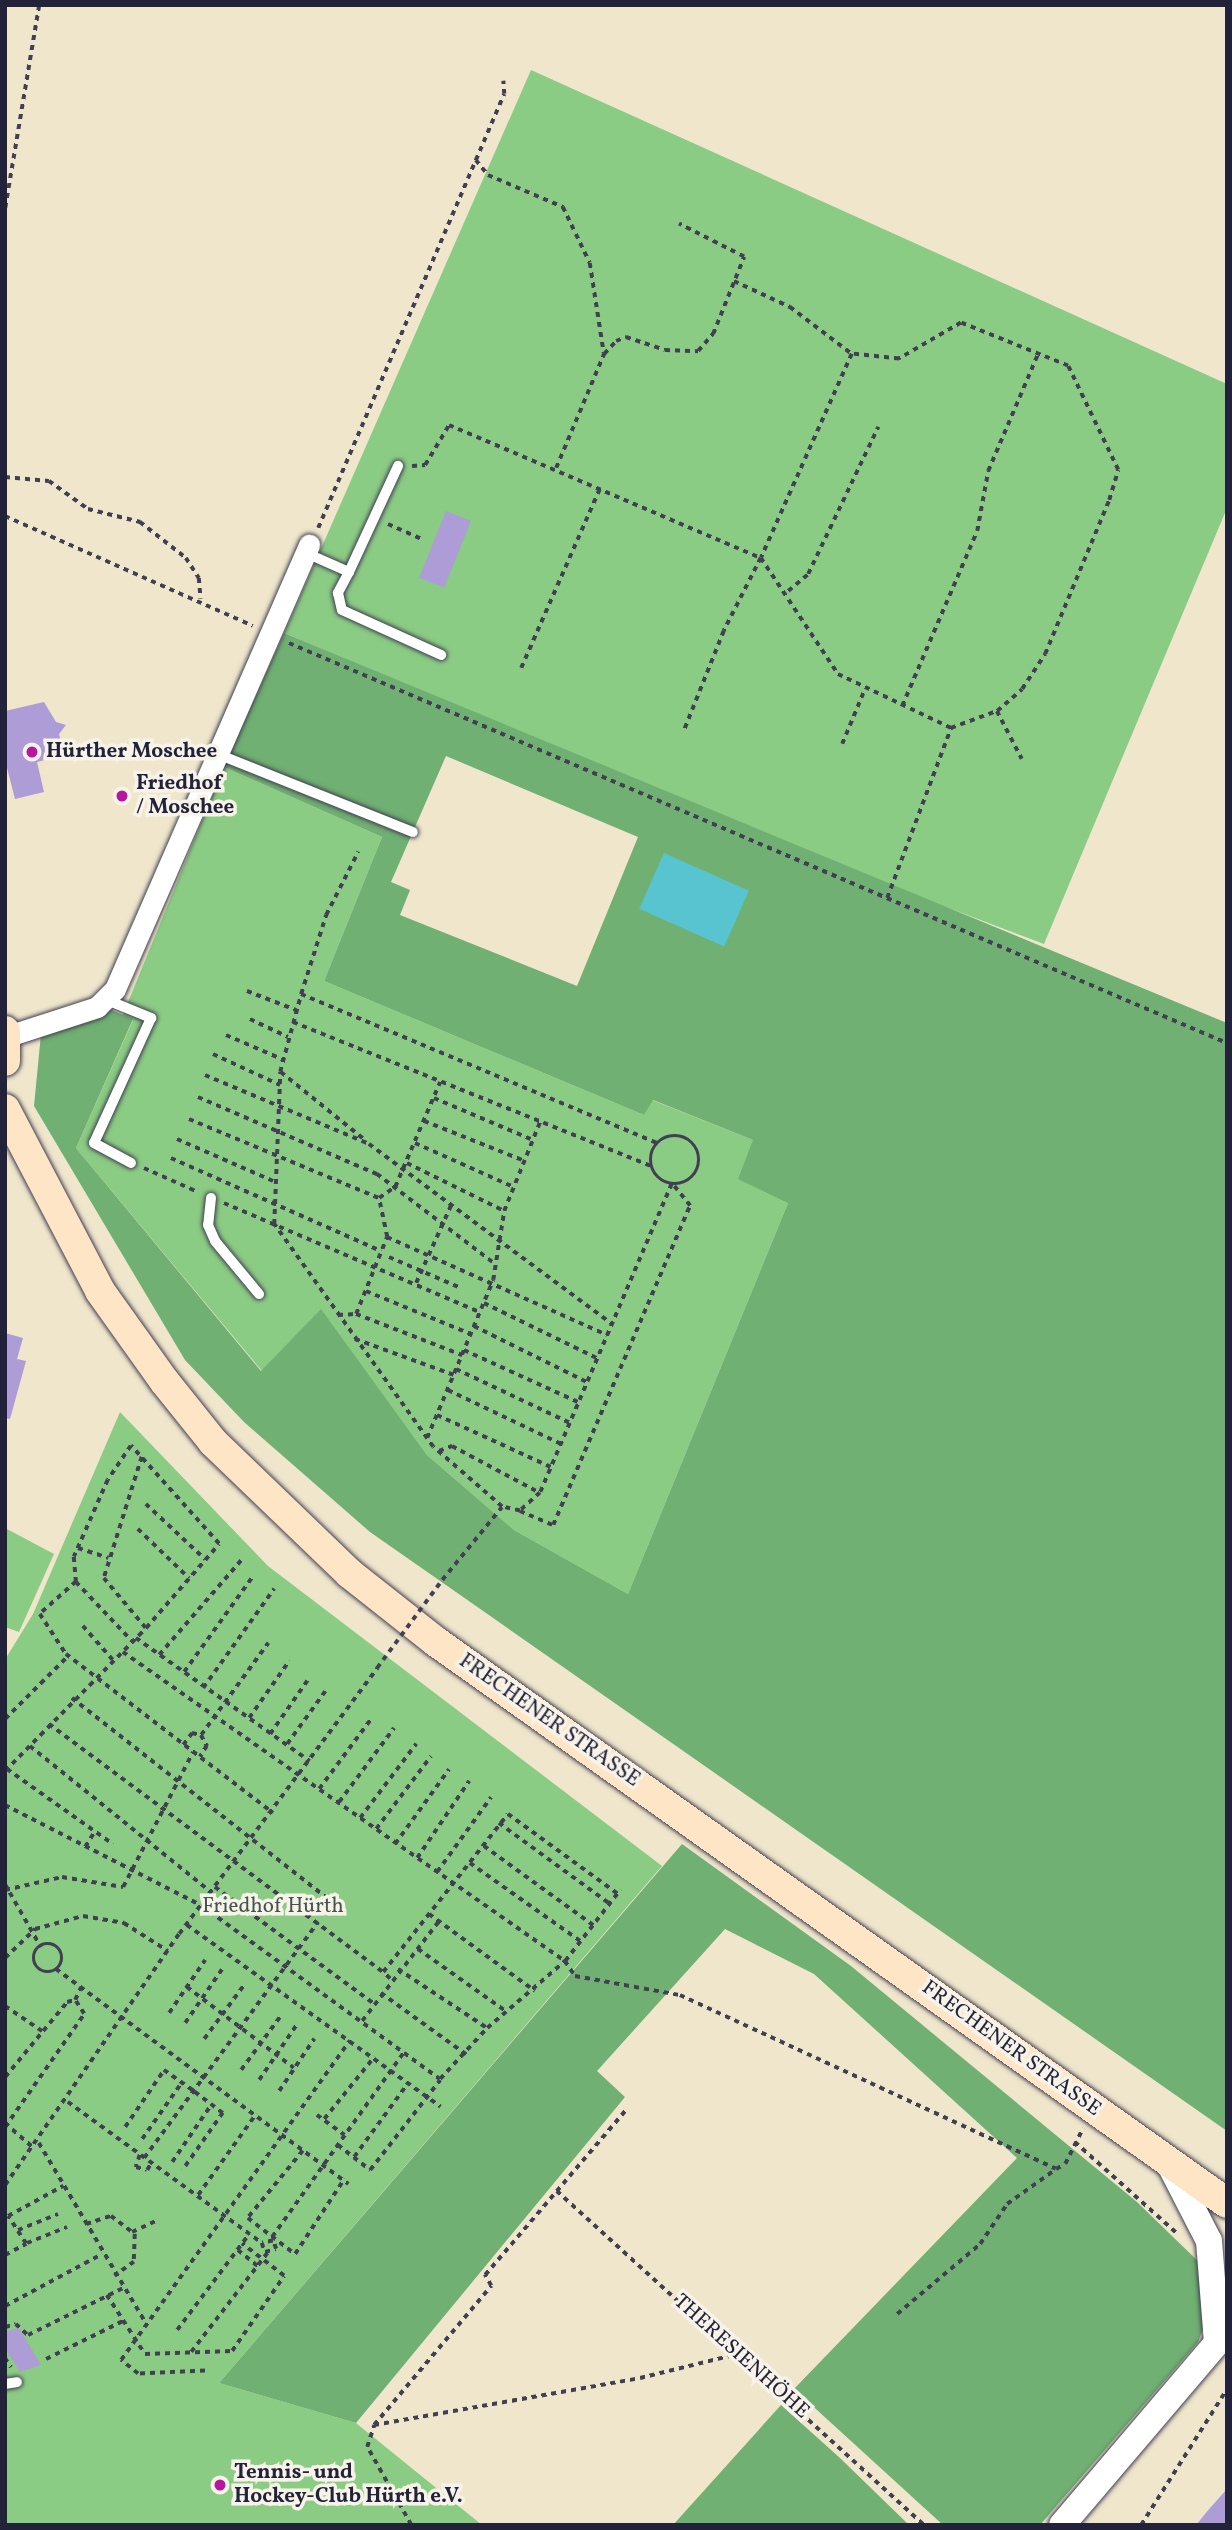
<!DOCTYPE html>
<meta charset="utf-8">
<style>
body{margin:0}
#map{position:relative;width:1232px;height:2530px;overflow:hidden;background:#efe6cc;font-family:Vollkorn,serif}
div>[style]{position:absolute}
[style*='--x']{left:calc(var(--x)*1px);top:calc(var(--y)*1px);width:calc(var(--w)*1px);rotate:calc(var(--a)*1deg)}
.green>*{inset:0;background:#8bcc84}
.forest>*{inset:0;background:#70b072}
.water>*{inset:0;background:#58c4d0;transform-origin:0 0}
.building>*{inset:0;background:#ad9cd6;transform-origin:0 0}
.path>*{height:3.5px;margin-top:-1.75px;transform-origin:0;background:repeating-linear-gradient(90deg,#413f51 0 5px,transparent 0 10px)}
.path>.ring{margin:-1.75px;padding:0;box-sizing:content-box;background:none;border:3.5px solid #413f51;border-radius:50%}
.roads{filter:drop-shadow(0 0 2px #413f51) drop-shadow(0 0 2px #413f51)}
.service>*{height:10px;margin:-5px;padding:0 5px;transform-origin:5px;border-radius:5px;background:#fff}
.minor>*{height:21px;margin:-10.5px;padding:0 10.5px;transform-origin:10.5px;border-radius:10.5px;background:#fff}
.tertiary>*{height:26px;margin:-13px;padding:0 13px;transform-origin:13px;border-radius:13px;background:#fff}
.secondary>*{height:30px;margin:-15px;padding:0 15px;transform-origin:15px;border-radius:15px;background:#fee5c5}
.path-bridge>*{height:3.5px;margin-top:-1.75px;transform-origin:0;background:repeating-linear-gradient(90deg,#413f51 0 5px,transparent 0 10px)}
.dots>*{width:19px;height:19px;translate:-50% -50%;box-sizing:border-box;border:4px solid #f7f3e8;border-radius:50%}
span{translate:-50% -50%;white-space:nowrap;text-align:center;line-height:1.15;-webkit-text-stroke:7px #f7f3e8;paint-order:stroke}
.poi-label{font-size:21px;color:#22223b;font-weight:700}
.left{translate:0 -50%;text-align:left}
.street-label{font-size:21px;color:#22223b}
.park-label{font-size:21px;color:#425551}
.frame{position:absolute;inset:0;border:7px solid #22223b;pointer-events:none}
</style>
<div id="map">
<div class="green">
<div style="clip-path:polygon(531px 70px,1227px 384px,1227px 508px,1044px 944px,862px 875px,284px 633px)"></div>
<div style="clip-path:polygon(224px 767px,382px 837px,324px 981px,644px 1115px,652px 1100px,753px 1140px,788px 1203px,628px 1594px,514px 1530px,427px 1455px,321px 1310px,262px 1371px,76px 1148px,133px 1020px,122px 1017px)"></div>
<div style="clip-path:polygon(120px 1412px,268px 1566px,662px 1866px,219px 2383px,356px 2423px,482px 2525px,5px 2525px,6px 1658px,33px 1614px)"></div>
<div style="clip-path:polygon(5px 1528px,54px 1554px,19px 1632px,5px 1627px)"></div>
</div>
<div class="forest">
<div style="clip-path:polygon(evenodd,284px 633px,1227px 1023px,1227px 2131px,370px 1532px,244px 1422px,185px 1360px,34px 1106px,41px 1034px,111px 1010px,133px 1019px,76px 1148px,261px 1371px,321px 1309px,427px 1455px,514px 1530px,628px 1594px,788px 1203px,738px 1179px,753px 1140px,653px 1100px,644px 1115px,324px 981px,382px 837px,224px 767px,284px 633px,446px 756px,638px 837px,577px 986px,400px 915px,410px 890px,391px 882px,446px 756px)"></div>
<div style="clip-path:polygon(682px 1844px,851px 1966px,1137px 2202px,1203px 2266px,1207px 2319px,1198px 2342px,1040px 2525px,943px 2525px,794px 2389px,1017px 2158px,814px 1974px,725px 1929px,597px 2071px,625px 2097px,356px 2423px,219px 2383px)"></div>
<div style="clip-path:polygon(781px 2405px,840px 2458px,909px 2525px,673px 2525px)"></div>
</div>
<div class="water">
<div style="left:664px;top:853px;width:93px;height:61px;rotate:24deg"></div>
</div>
<div class="building">
<div style="left:446px;top:511px;width:27px;height:72px;rotate:22deg"></div>
<div style="clip-path:polygon(44px 702px,56px 722px,66px 725px,59px 734px,62px 746px,57px 757px,37px 762px,44px 792px,15px 799px,5px 760px,5px 711px)"></div>
<div style="clip-path:polygon(5px 1333px,23px 1338px,17px 1359px,26px 1361px,10px 1419px,5px 1418px)"></div>
<div style="clip-path:polygon(19px 2328px,41px 2365px,20px 2372px,5px 2348px,5px 2332px)"></div>
<div style="clip-path:polygon(1227px 2489px,1227px 2525px,1196px 2525px,1210px 2508px)"></div>
</div>
<div class="path">
<div style="--x:476;--y:160;--w:19;--a:51"></div>
<div style="--x:488;--y:175;--w:82;--a:23.1"></div>
<div style="--x:563;--y:207;--w:62;--a:64.3"></div>
<div style="--x:590;--y:263;--w:91;--a:81.2"></div>
<div style="--x:5;--y:208;--w:206;--a:-80.5"></div>
<div style="--x:734;--y:281;--w:62;--a:24.9"></div>
<div style="--x:790;--y:307;--w:78;--a:37.2"></div>
<div style="--x:412;--y:466;--w:13;--a:-4"></div>
<div style="--x:425;--y:465;--w:47;--a:-59"></div>
<div style="--x:449;--y:425;--w:339;--a:23.1"></div>
<div style="--x:761;--y:558;--w:139;--a:56.4"></div>
<div style="--x:838;--y:674;--w:125;--a:25.5"></div>
<div style="--x:951;--y:728;--w:49;--a:-20.3"></div>
<div style="--x:997;--y:711;--w:33;--a:-41"></div>
<div style="--x:1022;--y:689;--w:42;--a:-56.7"></div>
<div style="--x:1045;--y:654;--w:167;--a:-67.4"></div>
<div style="--x:1109;--y:500;--w:31;--a:-73"></div>
<div style="--x:1118;--y:470;--w:115;--a:-115.7"></div>
<div style="--x:1068;--y:366;--w:115;--a:-158.1"></div>
<div style="--x:961;--y:323;--w:72;--a:149.9"></div>
<div style="--x:899;--y:359;--w:47;--a:-173.9"></div>
<div style="--x:852;--y:354;--w:223;--a:114"></div>
<div style="--x:761;--y:558;--w:82;--a:116.9"></div>
<div style="--x:724;--y:631;--w:108;--a:111.8"></div>
<div style="--x:556;--y:468;--w:124;--a:-67.2"></div>
<div style="--x:604;--y:354;--w:18;--a:-47"></div>
<div style="--x:616;--y:341;--w:11;--a:-22"></div>
<div style="--x:626;--y:337;--w:41;--a:18.4"></div>
<div style="--x:665;--y:350;--w:33;--a:2"></div>
<div style="--x:698;--y:351;--w:23;--a:-49"></div>
<div style="--x:713;--y:334;--w:83;--a:-68.1"></div>
<div style="--x:744;--y:257;--w:73;--a:-153.1"></div>
<div style="--x:5;--y:477;--w:44;--a:5.2"></div>
<div style="--x:49;--y:481;--w:48;--a:35.7"></div>
<div style="--x:88;--y:509;--w:54;--a:14"></div>
<div style="--x:140;--y:522;--w:58;--a:38"></div>
<div style="--x:186;--y:558;--w:24;--a:57"></div>
<div style="--x:199;--y:578;--w:21;--a:85"></div>
<div style="--x:5;--y:516;--w:271;--a:23.9"></div>
<div style="--x:388;--y:524;--w:36;--a:24"></div>
<div style="--x:318;--y:528;--w:472;--a:-66.8"></div>
<div style="--x:504;--y:94;--w:13;--a:-94"></div>
<div style="--x:788;--y:591;--w:26;--a:-40"></div>
<div style="--x:808;--y:574;--w:163;--a:-64.5"></div>
<div style="--x:289;--y:643;--w:1020;--a:23.1"></div>
<div style="--x:521;--y:668;--w:199;--a:-66.3"></div>
<div style="--x:902;--y:706;--w:190;--a:-66.8"></div>
<div style="--x:977;--y:531;--w:61;--a:-79.6"></div>
<div style="--x:988;--y:471;--w:127;--a:-66.9"></div>
<div style="--x:997;--y:711;--w:54;--a:62.5"></div>
<div style="--x:842;--y:744;--w:57;--a:-67.5"></div>
<div style="--x:887;--y:898;--w:182;--a:-69.4"></div>
<div style="--x:247;--y:991;--w:53;--a:21.2"></div>
<div style="--x:301;--y:994;--w:83;--a:-72.4"></div>
<div style="--x:326;--y:915;--w:71;--a:-63.1"></div>
<div style="--x:250;--y:1019;--w:42;--a:25.3"></div>
<div style="--x:293;--y:1022;--w:387;--a:21.9"></div>
<div style="--x:226;--y:1035;--w:63;--a:23.3"></div>
<div style="--x:213;--y:1054;--w:74;--a:24.8"></div>
<div style="--x:281;--y:1072;--w:108;--a:39"></div>
<div style="--x:205;--y:1075;--w:178;--a:22.8"></div>
<div style="--x:369;--y:1144;--w:302;--a:36.5"></div>
<div style="--x:198;--y:1097;--w:195;--a:23.3"></div>
<div style="--x:377;--y:1174;--w:147;--a:37.3"></div>
<div style="--x:434;--y:1098;--w:108;--a:23"></div>
<div style="--x:189;--y:1119;--w:206;--a:22.6"></div>
<div style="--x:424;--y:1121;--w:109;--a:21.6"></div>
<div class="ring" style="left:651px;top:1136px;width:44.5px;height:44.5px"></div>
<div style="--x:177;--y:1139;--w:105;--a:23.6"></div>
<div style="--x:415;--y:1143;--w:108;--a:24"></div>
<div style="--x:171;--y:1158;--w:230;--a:23.9"></div>
<div style="--x:407;--y:1163;--w:108;--a:26.3"></div>
<div style="--x:144;--y:1168;--w:59;--a:24"></div>
<div style="--x:224;--y:1203;--w:278;--a:23.1"></div>
<div style="--x:387;--y:1237;--w:241;--a:24"></div>
<div style="--x:389;--y:1257;--w:78;--a:23.3"></div>
<div style="--x:416;--y:1283;--w:85;--a:-65.8"></div>
<div style="--x:366;--y:1291;--w:113;--a:22.3"></div>
<div style="--x:484;--y:1303;--w:126;--a:26"></div>
<div style="--x:356;--y:1314;--w:114;--a:21.1"></div>
<div style="--x:338;--y:1315;--w:18;--a:-3"></div>
<div style="--x:356;--y:1314;--w:83;--a:-68.1"></div>
<div style="--x:387;--y:1237;--w:40;--a:-102"></div>
<div style="--x:379;--y:1198;--w:19;--a:-35"></div>
<div style="--x:395;--y:1187;--w:114;--a:-66.8"></div>
<div style="--x:474;--y:1326;--w:126;--a:26.4"></div>
<div style="--x:355;--y:1339;--w:105;--a:20"></div>
<div style="--x:464;--y:1350;--w:125;--a:24.5"></div>
<div style="--x:456;--y:1369;--w:126;--a:25.3"></div>
<div style="--x:448;--y:1390;--w:125;--a:25.5"></div>
<div style="--x:437;--y:1415;--w:125;--a:24.5"></div>
<div style="--x:427;--y:1438;--w:171;--a:-67.3"></div>
<div style="--x:493;--y:1280;--w:70;--a:-80.9"></div>
<div style="--x:504;--y:1211;--w:96;--a:-68"></div>
<div style="--x:439;--y:1451;--w:14;--a:-21"></div>
<div style="--x:452;--y:1446;--w:100;--a:28.1"></div>
<div style="--x:142;--y:1457;--w:127;--a:107.4"></div>
<div style="--x:104;--y:1578;--w:65;--a:50"></div>
<div style="--x:146;--y:1504;--w:81;--a:43"></div>
<div style="--x:520;--y:1511;--w:36;--a:23"></div>
<div style="--x:553;--y:1525;--w:347;--a:-66.8"></div>
<div style="--x:690;--y:1206;--w:28;--a:-129"></div>
<div style="--x:672;--y:1184;--w:336;--a:113.1"></div>
<div style="--x:540;--y:1493;--w:27;--a:138"></div>
<div style="--x:520;--y:1511;--w:18;--a:-167"></div>
<div style="--x:502;--y:1507;--w:91;--a:-139"></div>
<div style="--x:433;--y:1447;--w:274;--a:-125.5"></div>
<div style="--x:274;--y:1224;--w:152;--a:-87.7"></div>
<div style="--x:280;--y:1072;--w:81;--a:-74.9"></div>
<div style="--x:301;--y:994;--w:387;--a:22.7"></div>
<div style="--x:138;--y:1529;--w:71;--a:43.9"></div>
<div style="--x:78;--y:1548;--w:32;--a:18"></div>
<div style="--x:442;--y:1580;--w:94;--a:-50.6"></div>
<div style="--x:76;--y:1582;--w:48;--a:138.4"></div>
<div style="--x:40;--y:1614;--w:48;--a:57"></div>
<div style="--x:66;--y:1654;--w:261;--a:37.5"></div>
<div style="--x:83;--y:1626;--w:45;--a:48.6"></div>
<div style="--x:136;--y:1638;--w:213;--a:35.3"></div>
<div style="--x:123;--y:1652;--w:539;--a:34.96"></div>
<div style="--x:565;--y:1961;--w:18;--a:56"></div>
<div style="--x:575;--y:1976;--w:107;--a:10.3"></div>
<div style="--x:680;--y:1995;--w:414;--a:24.8"></div>
<div style="--x:1056;--y:2169;--w:10;--a:-29"></div>
<div style="--x:1065;--y:2164;--w:40;--a:-63.4"></div>
<div style="--x:159;--y:1655;--w:128;--a:-49.1"></div>
<div style="--x:184;--y:1672;--w:118;--a:-54.3"></div>
<div style="--x:203;--y:1688;--w:122;--a:-54.4"></div>
<div style="--x:72;--y:1698;--w:328;--a:38.1"></div>
<div style="--x:249;--y:1718;--w:70;--a:-54.9"></div>
<div style="--x:5;--y:1719;--w:89;--a:-45"></div>
<div style="--x:49;--y:1724;--w:416;--a:36.6"></div>
<div style="--x:270;--y:1734;--w:68;--a:-55.1"></div>
<div style="--x:201;--y:1735;--w:114;--a:-53.9"></div>
<div style="--x:287;--y:1744;--w:67;--a:-54.2"></div>
<div style="--x:183;--y:1745;--w:15;--a:-53"></div>
<div style="--x:192;--y:1733;--w:9;--a:13"></div>
<div style="--x:201;--y:1735;--w:13;--a:61"></div>
<div style="--x:207;--y:1746;--w:13;--a:122"></div>
<div style="--x:30;--y:1746;--w:233;--a:38.9"></div>
<div style="--x:7;--y:1769;--w:130;--a:35.3"></div>
<div style="--x:5;--y:1771;--w:201;--a:-45.4"></div>
<div style="--x:146;--y:1628;--w:111;--a:-49"></div>
<div style="--x:219;--y:1544;--w:132;--a:-131.9"></div>
<div style="--x:131;--y:1446;--w:41;--a:124.1"></div>
<div style="--x:108;--y:1480;--w:84;--a:113.8"></div>
<div style="--x:74;--y:1557;--w:25;--a:85"></div>
<div style="--x:76;--y:1582;--w:81;--a:46.5"></div>
<div style="--x:319;--y:1789;--w:87;--a:-53.4"></div>
<div style="--x:339;--y:1802;--w:92;--a:-53.4"></div>
<div style="--x:5;--y:1805;--w:221;--a:27.1"></div>
<div style="--x:202;--y:1906;--w:294;--a:36"></div>
<div style="--x:440;--y:2079;--w:69;--a:-47.3"></div>
<div style="--x:487;--y:2028;--w:103;--a:-40.7"></div>
<div style="--x:565;--y:1961;--w:90;--a:-52.2"></div>
<div style="--x:360;--y:1818;--w:93;--a:-52.9"></div>
<div style="--x:499;--y:1823;--w:137;--a:36.1"></div>
<div style="--x:376;--y:1829;--w:91;--a:-53"></div>
<div style="--x:395;--y:1844;--w:92;--a:-54.2"></div>
<div style="--x:484;--y:1846;--w:135;--a:35.9"></div>
<div style="--x:85;--y:1847;--w:19;--a:-58"></div>
<div style="--x:417;--y:1858;--w:93;--a:-56"></div>
<div style="--x:470;--y:1863;--w:135;--a:35.3"></div>
<div style="--x:437;--y:1872;--w:92;--a:-54.2"></div>
<div style="--x:5;--y:1884;--w:73;--a:60.3"></div>
<div style="--x:215;--y:1887;--w:196;--a:36.3"></div>
<div style="--x:5;--y:1890;--w:58;--a:-12.8"></div>
<div style="--x:62;--y:1877;--w:62;--a:9.3"></div>
<div style="--x:123;--y:1887;--w:152;--a:-62.6"></div>
<div style="--x:429;--y:1914;--w:131;--a:36"></div>
<div style="--x:187;--y:1925;--w:312;--a:35.6"></div>
<div class="ring" style="left:34px;top:1944px;width:24.5px;height:24.5px"></div>
<div style="--x:418;--y:1949;--w:109;--a:35.3"></div>
<div style="--x:5;--y:1958;--w:42;--a:-44"></div>
<div style="--x:35;--y:1929;--w:50;--a:-15.2"></div>
<div style="--x:83;--y:1916;--w:42;--a:9.7"></div>
<div style="--x:124;--y:1923;--w:52;--a:32.5"></div>
<div style="--x:56;--y:1969;--w:363;--a:36.3"></div>
<div style="--x:398;--y:1969;--w:107;--a:33.5"></div>
<div style="--x:390;--y:1979;--w:10;--a:-135"></div>
<div style="--x:383;--y:1972;--w:201;--a:-51.7"></div>
<div style="--x:508;--y:1814;--w:136;--a:36"></div>
<div style="--x:187;--y:1987;--w:134;--a:37.1"></div>
<div style="--x:381;--y:1993;--w:106;--a:35.8"></div>
<div style="--x:5;--y:2006;--w:45;--a:34"></div>
<div style="--x:169;--y:2013;--w:64;--a:-55.8"></div>
<div style="--x:362;--y:2021;--w:126;--a:-52.4"></div>
<div style="--x:185;--y:2023;--w:65;--a:-55.6"></div>
<div style="--x:204;--y:2039;--w:67;--a:-53.5"></div>
<div style="--x:241;--y:2070;--w:69;--a:-53.8"></div>
<div style="--x:5;--y:2077;--w:97;--a:-50.4"></div>
<div style="--x:67;--y:2002;--w:8;--a:-14"></div>
<div style="--x:259;--y:2080;--w:68;--a:-55.8"></div>
<div style="--x:279;--y:2091;--w:63;--a:-56.1"></div>
<div style="--x:68;--y:2102;--w:240;--a:36"></div>
<div style="--x:262;--y:2243;--w:9;--a:72"></div>
<div style="--x:265;--y:2252;--w:11;--a:-15"></div>
<div style="--x:276;--y:2249;--w:9;--a:-111"></div>
<div style="--x:273;--y:2241;--w:11;--a:170"></div>
<div style="--x:317;--y:2115;--w:34;--a:36"></div>
<div style="--x:324;--y:2119;--w:80;--a:-51.1"></div>
<div style="--x:5;--y:2123;--w:38;--a:41"></div>
<div style="--x:5;--y:2127;--w:138;--a:-55"></div>
<div style="--x:84;--y:2014;--w:17;--a:-123"></div>
<div style="--x:75;--y:2000;--w:14;--a:-65"></div>
<div style="--x:125;--y:2127;--w:69;--a:-55.6"></div>
<div style="--x:164;--y:2070;--w:38;--a:35"></div>
<div style="--x:195;--y:2092;--w:35;--a:37"></div>
<div style="--x:223;--y:2113;--w:70;--a:125.1"></div>
<div style="--x:142;--y:2139;--w:70;--a:-54.9"></div>
<div style="--x:1075;--y:2142;--w:138;--a:41.8"></div>
<div style="--x:39;--y:2143;--w:209;--a:59.3"></div>
<div style="--x:338;--y:2145;--w:41;--a:38"></div>
<div style="--x:370;--y:2170;--w:114;--a:-52.1"></div>
<div style="--x:303;--y:2151;--w:87;--a:129.4"></div>
<div style="--x:248;--y:2218;--w:59;--a:37.5"></div>
<div style="--x:295;--y:2254;--w:90;--a:-56.8"></div>
<div style="--x:140;--y:2155;--w:13;--a:108"></div>
<div style="--x:136;--y:2167;--w:11;--a:15"></div>
<div style="--x:147;--y:2170;--w:8;--a:-60"></div>
<div style="--x:354;--y:2157;--w:92;--a:-53.9"></div>
<div style="--x:144;--y:2158;--w:293;--a:-53.6"></div>
<div style="--x:172;--y:2162;--w:69;--a:-55.6"></div>
<div style="--x:5;--y:2185;--w:305;--a:-55.3"></div>
<div style="--x:179;--y:1934;--w:332;--a:-53.3"></div>
<div style="--x:557;--y:2191;--w:496;--a:42.3"></div>
<div style="--x:198;--y:2195;--w:100;--a:-54.4"></div>
<div style="--x:86;--y:2224;--w:26;--a:-18"></div>
<div style="--x:111;--y:2216;--w:30;--a:37"></div>
<div style="--x:135;--y:2234;--w:28;--a:92"></div>
<div style="--x:134;--y:2262;--w:24;--a:144"></div>
<div style="--x:18;--y:2230;--w:43;--a:-21.8"></div>
<div style="--x:132;--y:2232;--w:29;--a:-25"></div>
<div style="--x:272;--y:2237;--w:227;--a:-54.5"></div>
<div style="--x:27;--y:2243;--w:43;--a:-21.8"></div>
<div style="--x:238;--y:2250;--w:26;--a:39"></div>
<div style="--x:5;--y:2255;--w:24;--a:-28"></div>
<div style="--x:26;--y:2244;--w:33;--a:-123"></div>
<div style="--x:8;--y:2216;--w:63;--a:-28.6"></div>
<div style="--x:107;--y:2295;--w:70;--a:57.2"></div>
<div style="--x:145;--y:2354;--w:87;--a:-2"></div>
<div style="--x:232;--y:2351;--w:91;--a:-55.3"></div>
<div style="--x:284;--y:2276;--w:53;--a:-142.7"></div>
<div style="--x:5;--y:2306;--w:110;--a:-28.2"></div>
<div style="--x:897;--y:2314;--w:109;--a:-40.1"></div>
<div style="--x:980;--y:2244;--w:48;--a:-56"></div>
<div style="--x:1007;--y:2204;--w:60;--a:-35.5"></div>
<div style="--x:5;--y:2327;--w:11;--a:-15"></div>
<div style="--x:16;--y:2324;--w:16;--a:43"></div>
<div style="--x:28;--y:2335;--w:106;--a:-26.3"></div>
<div style="--x:177;--y:2330;--w:120;--a:-53.1"></div>
<div style="--x:191;--y:2352;--w:126;--a:-52.4"></div>
<div style="--x:5;--y:2358;--w:11;--a:56"></div>
<div style="--x:46;--y:2359;--w:86;--a:-26.3"></div>
<div style="--x:205;--y:2371;--w:67;--a:177.4"></div>
<div style="--x:138;--y:2374;--w:22;--a:-141"></div>
<div style="--x:121;--y:2360;--w:393;--a:-54.4"></div>
<div style="--x:374;--y:2425;--w:270;--a:-10"></div>
<div style="--x:640;--y:2378;--w:101;--a:-13.8"></div>
<div style="--x:411;--y:2525;--w:90;--a:-119.4"></div>
<div style="--x:367;--y:2447;--w:23;--a:-72"></div>
<div style="--x:374;--y:2425;--w:182;--a:-49.9"></div>
<div style="--x:491;--y:2286;--w:13;--a:-119"></div>
<div style="--x:485;--y:2275;--w:216;--a:-49.5"></div>
<div style="--x:1141;--y:2525;--w:161;--a:-57.7"></div>
</div>
<div class="roads">
<div class="service">
<div style="--x:306;--y:553;--w:47;--a:23.8"></div>
<div style="--x:349;--y:572;--w:117;--a:-65.2"></div>
<div style="--x:349;--y:572;--w:24;--a:118"></div>
<div style="--x:338;--y:593;--w:17;--a:77"></div>
<div style="--x:342;--y:610;--w:109;--a:24.4"></div>
<div style="--x:215;--y:753;--w:213;--a:21.8"></div>
<div style="--x:107;--y:1000;--w:48;--a:22.2"></div>
<div style="--x:151;--y:1018;--w:137;--a:114.5"></div>
<div style="--x:94;--y:1143;--w:42;--a:28.4"></div>
<div style="--x:211;--y:1198;--w:27;--a:96"></div>
<div style="--x:208;--y:1225;--w:17;--a:66"></div>
<div style="--x:215;--y:1241;--w:69;--a:50.3"></div>
<div style="--x:5;--y:2384;--w:12;--a:-9"></div>
</div>
<div class="minor">
<div style="--x:8;--y:1036;--w:94;--a:-18"></div>
<div style="--x:97;--y:1007;--w:25;--a:-45"></div>
<div style="--x:115;--y:989;--w:485;--a:-66.4"></div>
</div>
<div class="tertiary">
<div style="--x:1171;--y:2167;--w:83;--a:62.8"></div>
<div style="--x:1209;--y:2241;--w:102;--a:85.5"></div>
<div style="--x:1062;--y:2525;--w:255;--a:-49.6"></div>
</div>
<div class="secondary">
<div style="--x:5;--y:1031;--w:30;--a:90"></div>
<div style="--x:5;--y:1109;--w:205;--a:62.4"></div>
<div style="--x:100;--y:1291;--w:112;--a:54.5"></div>
<div style="--x:165;--y:1382;--w:77;--a:51.3"></div>
<div style="--x:213;--y:1442;--w:189;--a:43.9"></div>
<div style="--x:349;--y:1573;--w:110;--a:38.3"></div>
<div style="--x:435;--y:1641;--w:971;--a:35.36"></div>
</div>
</div>
<div class="path-bridge">
<div style="--x:377;--y:1668;--w:109;--a:-53.5"></div>
</div>
<div class="dots">
<div style="left:32px;top:752px;background:#b5179e"></div>
<div style="left:122px;top:796px;background:#b5179e"></div>
<div style="left:220px;top:2485px;background:#b5179e"></div>
</div>
<div class="poi-label">
<span class="left" style="left:46px;top:752px">Hürther Moschee</span>
<span class="left" style="left:136px;top:796px">Friedhof<br>/ Moschee</span>
<span class="left" style="left:234px;top:2485px">Tennis- und<br>Hockey-Club Hürth e.V.</span>
</div>
<div class="street-label">
<span style="left:549px;top:1721px;rotate:35deg">FRECHENER STRASSE</span>
<span style="left:1011px;top:2049px;rotate:36deg">FRECHENER STRASSE</span>
<span style="left:741px;top:2357px;rotate:42deg">THERESIENHÖHE</span>
</div>
<div class="park-label">
<span style="left:273px;top:1907px">Friedhof Hürth</span>
</div>
<div class="frame"></div>
</div>
